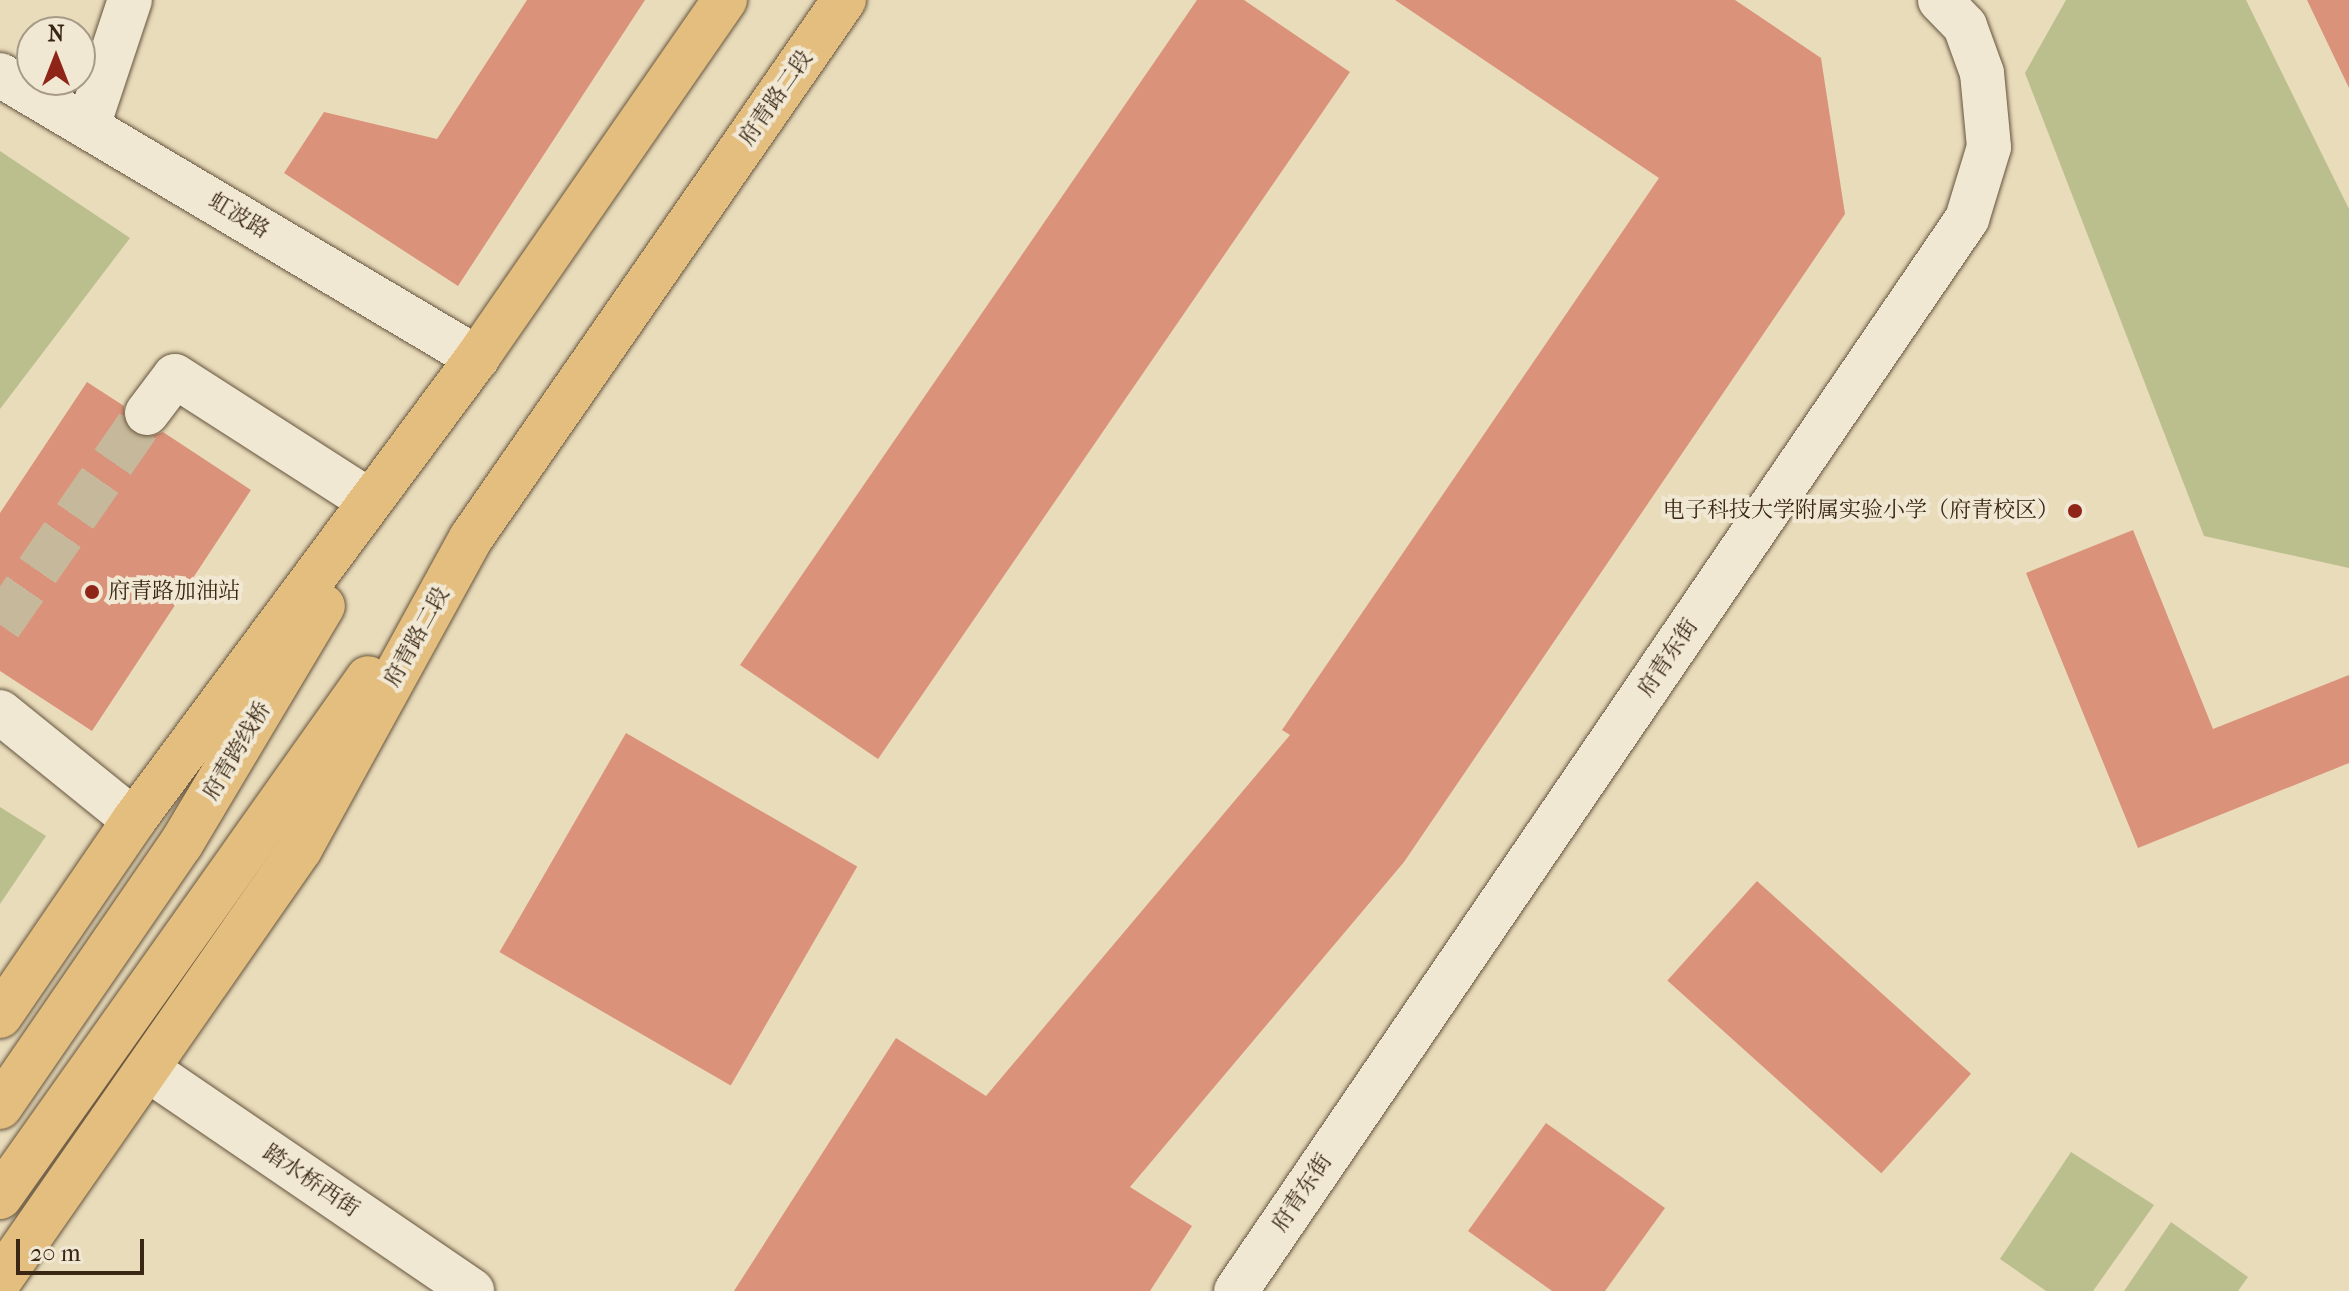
<!DOCTYPE html>
<meta charset="utf-8">
<style>
body{margin:0}
#map{position:relative;width:2349px;height:1291px;overflow:hidden;background:#e9dcbb;font-family:"IM FELL French Canon","Noto Serif SC",serif}
div>[style]{position:absolute}
[style*='--x']{left:calc(var(--x)*1px);top:calc(var(--y)*1px);width:calc(var(--w)*1px);rotate:calc(var(--a)*1deg)}
.green>*{inset:0;background:#babf8d}
.building>*{inset:0;background:#da937a;transform-origin:0 0}
.minor-tunnel>*{height:44px;margin-top:-22px;transform-origin:0;background:repeating-linear-gradient(90deg,#c6b89a 0 44px,transparent 0 66px)}
.roads{filter:drop-shadow(0 0 2px #65543e) drop-shadow(0 0 2px #65543e)}
.minor>*{height:44px;margin:-22px;padding:0 22px;transform-origin:22px;border-radius:22px;background:#f1e8d3}
.major>*{height:44px;margin:-22px;padding:0 22px;transform-origin:22px;border-radius:22px;background:#e4be7e}
.dots>*{width:22px;height:22px;translate:-50% -50%;box-sizing:border-box;border:4px solid #f1e8d3;border-radius:50%}
span{translate:-50% -50%;white-space:nowrap;text-align:center;line-height:1.15;-webkit-text-stroke:8px #f1e8d3;paint-order:stroke}
.street-label{font-size:22px;color:#392714}
.poi-label{font-size:22px;color:#392714}
.right{translate:-100% -50%;text-align:right}
.left{translate:0 -50%;text-align:left}
.north{position:absolute;left:16px;top:16px;width:80px;height:80px;box-sizing:border-box;background:#f1e8d3;border:2px solid #a79b87;border-radius:50%;rotate:0deg;font-size:22px;font-weight:700;line-height:32px;text-align:center;color:#392714}
.north::after{content:'';display:block;margin:auto;width:28px;height:36px;background:#8f2418;clip-path:polygon(50% 0,100% 100%,50% 72%,0 100%)}
.scale{position:absolute;left:16px;top:1239px;width:128px;height:36px;box-sizing:border-box;border:4px solid #392714;border-top:0;padding-left:10px;font-size:24px;line-height:28px;white-space:nowrap;color:#392714;-webkit-text-stroke:6px #f1e8d3;paint-order:stroke}
</style>
<div id="map">
<div class="green">
<div style="clip-path:polygon(2066px 0,2246px 0,2349px 209px,2349px 568px,2204px 536px,2025px 73px)"></div>
<div style="clip-path:polygon(0 151px,130px 238px,0 409px)"></div>
<div style="clip-path:polygon(0 807px,46px 836px,0 904px)"></div>
<div style="clip-path:polygon(2071px 1152px,2154px 1205px,2093px 1291px,2046px 1291px,2000px 1259px)"></div>
<div style="clip-path:polygon(2171px 1222px,2248px 1277px,2238px 1291px,2124px 1291px)"></div>
</div>
<div class="building">
<div style="clip-path:polygon(527px 0,645px 0,458px 286px,284px 173px,324px 112px,437px 139px)"></div>
<div style="clip-path:polygon(1197px 0,1244px 0,1350px 72px,878px 759px,740px 665px)"></div>
<div style="clip-path:polygon(1395px 0,1735px 0,1821px 58px,1845px 214px,1404px 862px,1130px 1187px,1192px 1226px,1150px 1291px,734px 1291px,896px 1038px,986px 1096px,1290px 735px,1282px 730px,1659px 178px)"></div>
<div style="clip-path:polygon(2307px 0,2349px 0,2349px 88px)"></div>
<div style="clip-path:polygon(87px 382px,124px 406px,124px 422px,133px 433px,145px 438px,163px 432px,251px 490px,92px 731px,0 671px,0 513px)"></div>
<div style="clip-path:polygon(2133px 530px,2213px 729px,2349px 675px,2349px 763px,2138px 848px,2026px 573px)"></div>
<div style="left:626px;top:733px;width:267px;height:253px;rotate:30deg"></div>
<div style="left:1757px;top:881px;width:288px;height:134px;rotate:42deg"></div>
<div style="clip-path:polygon(1546px 1123px,1665px 1208px,1605px 1291px,1552px 1291px,1468px 1231px)"></div>
</div>
<div class="minor-tunnel">
<div style="--x:0;--y:625;--w:258;--a:-55.3"></div>
</div>
<div class="roads">
<div class="minor">
<div style="--x:0;--y:75;--w:555;--a:30.68"></div>
<div style="--x:88;--y:126;--w:133;--a:-71.6"></div>
<div style="--x:147;--y:413;--w:46;--a:-52.9"></div>
<div style="--x:175;--y:376;--w:232;--a:32.7"></div>
<div style="--x:0;--y:712;--w:172;--a:38.9"></div>
<div style="--x:150;--y:1071;--w:390;--a:34.3"></div>
<div style="--x:1236;--y:1291;--w:1298;--a:-55.71"></div>
<div style="--x:1967;--y:219;--w:75;--a:-73"></div>
<div style="--x:1989;--y:147;--w:74;--a:-95.4"></div>
<div style="--x:1982;--y:73;--w:50;--a:-109.9"></div>
<div style="--x:1965;--y:26;--w:36;--a:-134"></div>
</div>
<div class="major">
<div style="--x:0;--y:1016;--w:237;--a:-55.6"></div>
<div style="--x:134;--y:820;--w:575;--a:-53.41"></div>
<div style="--x:477;--y:358;--w:436;--a:-55.3"></div>
<div style="--x:0;--y:1107;--w:319;--a:-55.5"></div>
<div style="--x:181;--y:844;--w:277;--a:-59.2"></div>
<div style="--x:0;--y:1197;--w:636;--a:-54.66"></div>
<div style="--x:0;--y:1280;--w:525;--a:-55.16"></div>
<div style="--x:300;--y:849;--w:355;--a:-61.2"></div>
<div style="--x:471;--y:538;--w:655;--a:-55.27"></div>
</div>
</div>
<div class="dots">
<div style="left:2075px;top:511px;background:#8f2418"></div>
<div style="left:92px;top:592px;background:#8f2418"></div>
</div>
<div class="street-label">
<span style="left:776px;top:98px;rotate:-55deg">府青路二段</span>
<span style="left:239px;top:216px;rotate:31deg">虹波路</span>
<span style="left:417px;top:637px;rotate:-61deg">府青路二段</span>
<span style="left:1668px;top:658px;rotate:-56deg">府青东街</span>
<span style="left:237px;top:751px;rotate:-59deg">府青跨线桥</span>
<span style="left:311px;top:1181px;rotate:34deg">踏水桥西街</span>
<span style="left:1302px;top:1193px;rotate:-56deg">府青东街</span>
</div>
<div class="poi-label">
<span class="right" style="left:2059px;top:511px">电子科技大学附属实验小学（府青校区）</span>
<span class="left" style="left:108px;top:592px">府青路加油站</span>
</div>
<div class="north">N</div>
<div class="scale">20 m</div>
</div>
